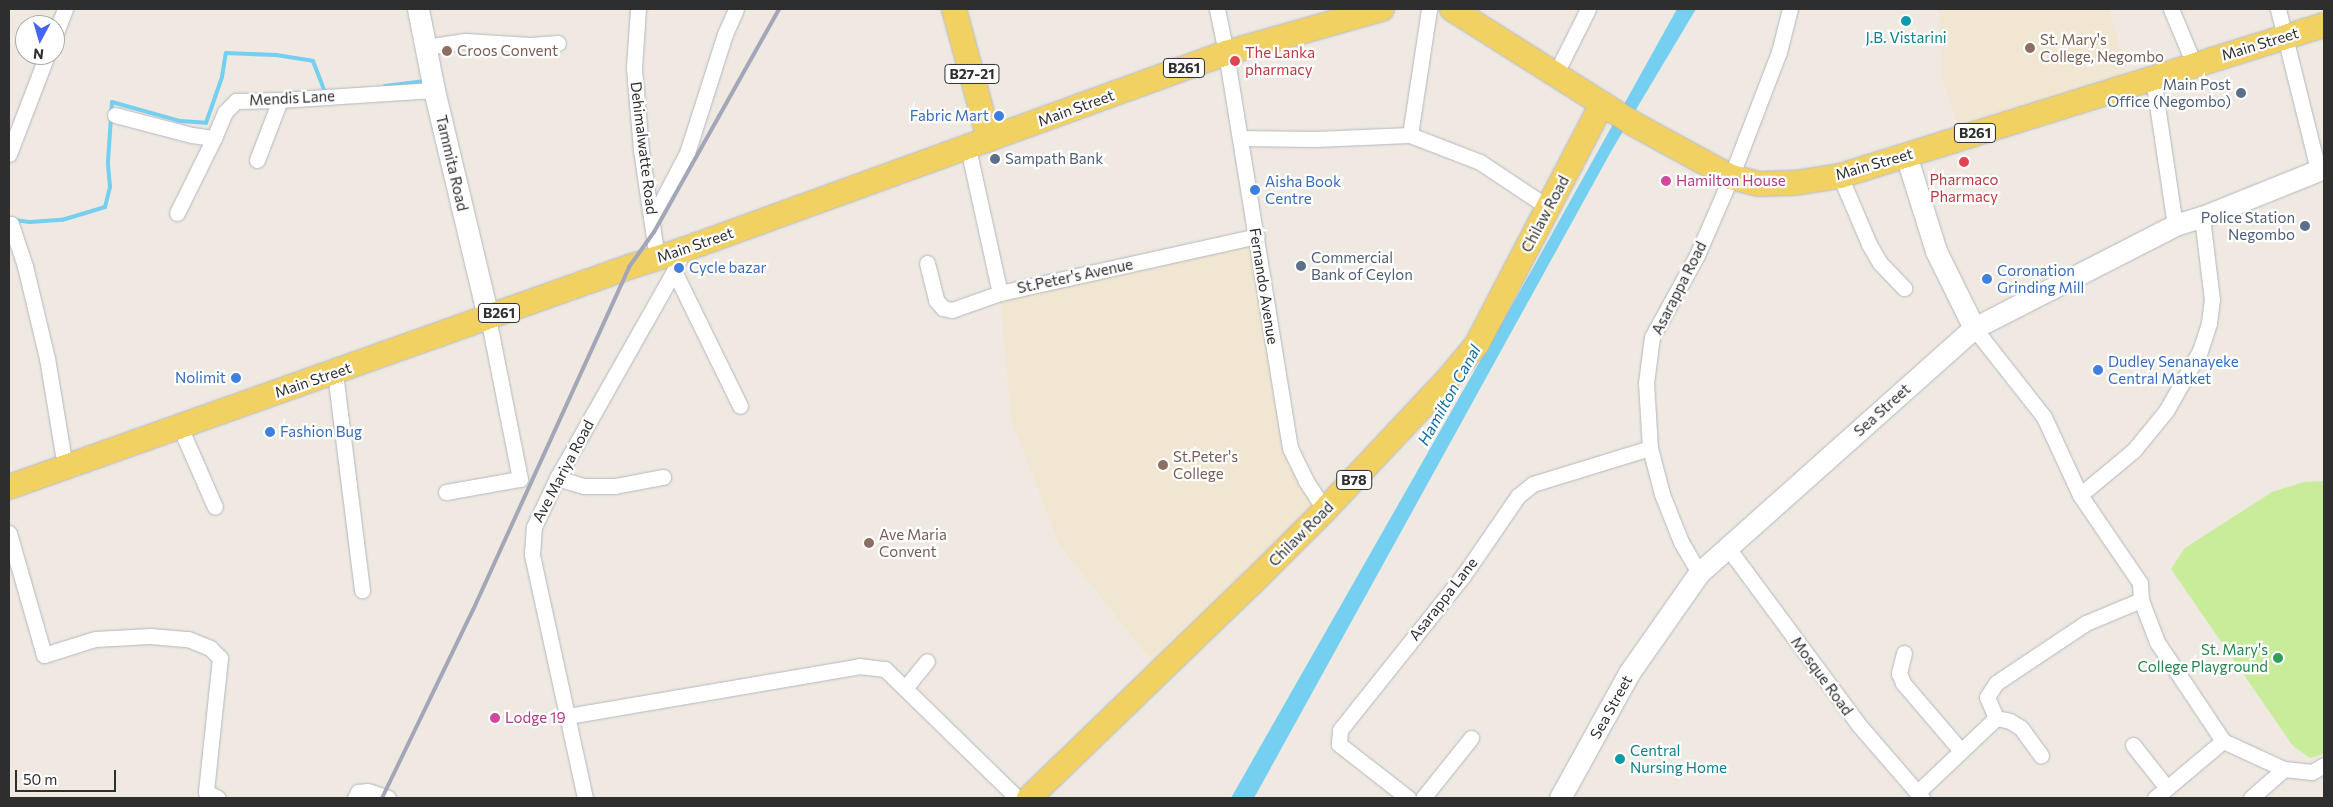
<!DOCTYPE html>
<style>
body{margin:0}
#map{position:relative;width:2333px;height:807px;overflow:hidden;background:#efe9e1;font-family:Commissioner,sans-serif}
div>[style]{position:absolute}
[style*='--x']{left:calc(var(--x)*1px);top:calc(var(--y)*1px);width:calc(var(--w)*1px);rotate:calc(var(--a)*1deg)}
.education>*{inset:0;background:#f0e6d1}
.pitch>*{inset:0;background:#c9ec9a}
.water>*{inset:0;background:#75cff0}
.stream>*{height:4px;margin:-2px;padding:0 2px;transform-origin:2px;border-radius:2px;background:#75cff0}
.roads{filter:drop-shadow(0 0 1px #b4b7c1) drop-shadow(0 0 1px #b4b7c1)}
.street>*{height:15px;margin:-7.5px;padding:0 7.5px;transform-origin:7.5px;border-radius:7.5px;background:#fff}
.secondary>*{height:21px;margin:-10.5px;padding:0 10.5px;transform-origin:10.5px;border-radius:10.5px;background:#fff}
.primary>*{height:24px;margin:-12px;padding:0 12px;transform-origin:12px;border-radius:12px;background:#f2d163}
.rail>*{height:4px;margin:-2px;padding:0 2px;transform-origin:2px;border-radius:2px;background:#a3a6b8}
.dots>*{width:14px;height:14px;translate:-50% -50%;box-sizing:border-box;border:2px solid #fff;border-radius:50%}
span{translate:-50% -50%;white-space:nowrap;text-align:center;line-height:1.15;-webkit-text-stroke:4.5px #fff;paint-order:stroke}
.shield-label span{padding:1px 4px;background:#fff;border:1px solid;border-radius:4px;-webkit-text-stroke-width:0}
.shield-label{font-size:14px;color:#2e2e2e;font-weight:700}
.culture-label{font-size:15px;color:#0d838f}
.left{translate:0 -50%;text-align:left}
.education-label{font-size:15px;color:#785e54}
.street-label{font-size:15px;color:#2e2e2e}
.health-label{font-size:15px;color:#be3a42}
.service-label{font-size:15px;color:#4e5e75}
.right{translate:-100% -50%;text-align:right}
.shop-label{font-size:15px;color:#366cbe}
.hotel-label{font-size:15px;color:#b23c85}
.leisure-label{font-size:15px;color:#27864d}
.water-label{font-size:16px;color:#0d6fa3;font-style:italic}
.frame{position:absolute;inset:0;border:10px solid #2e2e2e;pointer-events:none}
.north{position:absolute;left:15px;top:15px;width:50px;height:50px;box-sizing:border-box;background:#fff;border:1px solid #ababab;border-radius:50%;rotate:186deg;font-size:14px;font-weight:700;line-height:20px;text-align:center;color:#2e2e2e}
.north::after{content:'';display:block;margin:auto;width:18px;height:22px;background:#4264fb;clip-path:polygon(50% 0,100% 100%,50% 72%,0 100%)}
.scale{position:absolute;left:15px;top:770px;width:101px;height:22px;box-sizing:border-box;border:2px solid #2e2e2e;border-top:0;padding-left:6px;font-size:15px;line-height:18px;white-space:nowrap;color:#2e2e2e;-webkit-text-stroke:4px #fff;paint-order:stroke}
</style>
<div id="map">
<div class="education">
<div style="clip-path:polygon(1939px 9px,2109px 9px,2129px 79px,1961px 133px,1943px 81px)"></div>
<div style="clip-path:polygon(1257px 236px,1290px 448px,1325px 510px,1157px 668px,1059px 544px,1011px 419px,1000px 293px)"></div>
</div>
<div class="pitch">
<div style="clip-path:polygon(2324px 481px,2324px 754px,2310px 758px,2293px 746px,2171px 569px,2185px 548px,2272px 492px,2304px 482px)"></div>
</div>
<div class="water">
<div style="clip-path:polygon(1677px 9px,1696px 9px,1613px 148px,1254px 798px,1231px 798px,1533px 268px)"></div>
</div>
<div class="stream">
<div style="--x:385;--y:86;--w:40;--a:-7.1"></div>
<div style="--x:13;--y:220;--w:17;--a:7"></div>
<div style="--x:30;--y:222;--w:32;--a:-4"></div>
<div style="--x:62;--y:220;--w:45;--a:-16.8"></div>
<div style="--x:105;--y:207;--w:21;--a:-76"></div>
<div style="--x:110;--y:187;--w:25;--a:-95"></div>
<div style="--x:108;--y:162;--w:60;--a:-86.2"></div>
<div style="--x:112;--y:102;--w:71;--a:15.6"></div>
<div style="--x:180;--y:121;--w:26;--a:4"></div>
<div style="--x:206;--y:123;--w:49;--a:-70.8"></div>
<div style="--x:222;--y:77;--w:24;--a:-81"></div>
<div style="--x:226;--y:53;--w:50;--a:2.3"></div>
<div style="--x:276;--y:55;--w:37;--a:9"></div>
<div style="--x:313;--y:61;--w:33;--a:69"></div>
</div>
<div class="roads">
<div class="street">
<div style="--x:638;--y:9;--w:59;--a:93.9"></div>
<div style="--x:634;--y:68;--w:82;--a:85.1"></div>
<div style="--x:641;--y:150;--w:109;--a:81.6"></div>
<div style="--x:1217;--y:9;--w:45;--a:78.4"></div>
<div style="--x:1226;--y:53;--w:400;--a:80.8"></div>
<div style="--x:1290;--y:448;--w:37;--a:64"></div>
<div style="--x:1306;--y:481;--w:35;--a:57"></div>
<div style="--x:2171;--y:9;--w:60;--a:67.3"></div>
<div style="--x:2278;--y:9;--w:166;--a:76"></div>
<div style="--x:55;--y:35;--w:28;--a:-69"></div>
<div style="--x:426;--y:47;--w:39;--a:-9"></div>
<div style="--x:465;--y:41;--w:65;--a:3.5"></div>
<div style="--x:530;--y:45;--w:28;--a:-4"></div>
<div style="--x:1555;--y:75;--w:74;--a:-63.4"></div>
<div style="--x:2153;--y:78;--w:149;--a:81.5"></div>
<div style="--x:115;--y:115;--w:80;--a:14.6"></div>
<div style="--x:192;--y:135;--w:22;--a:8"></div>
<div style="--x:214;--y:138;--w:28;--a:-67"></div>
<div style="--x:225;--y:112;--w:16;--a:-45"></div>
<div style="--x:236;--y:101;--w:44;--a:-1.3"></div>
<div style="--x:280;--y:100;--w:154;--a:-3.7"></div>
<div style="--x:1410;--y:135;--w:127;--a:-81.4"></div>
<div style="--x:1240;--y:138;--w:75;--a:0.8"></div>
<div style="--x:1315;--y:139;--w:95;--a:-2.4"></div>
<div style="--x:1410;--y:135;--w:75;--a:21.1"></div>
<div style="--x:1480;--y:162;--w:83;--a:33.7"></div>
<div style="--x:968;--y:148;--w:148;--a:77.6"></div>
<div style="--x:9;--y:154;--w:106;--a:-69"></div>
<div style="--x:257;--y:160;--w:64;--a:-69"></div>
<div style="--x:1840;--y:176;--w:74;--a:66.9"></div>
<div style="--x:1869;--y:244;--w:22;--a:60"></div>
<div style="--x:1880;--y:263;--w:35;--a:46"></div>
<div style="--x:177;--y:213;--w:84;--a:-63.7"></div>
<div style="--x:653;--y:218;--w:73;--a:-62.4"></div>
<div style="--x:687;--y:153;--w:125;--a:-72.3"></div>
<div style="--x:725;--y:34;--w:27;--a:-66"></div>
<div style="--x:9;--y:224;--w:2;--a:0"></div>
<div style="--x:11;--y:224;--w:44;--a:71.6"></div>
<div style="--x:25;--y:266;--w:95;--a:76.6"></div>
<div style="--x:47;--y:358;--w:110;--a:80.6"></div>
<div style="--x:927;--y:263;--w:38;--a:76"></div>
<div style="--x:936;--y:300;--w:11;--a:49"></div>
<div style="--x:943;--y:308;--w:9;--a:13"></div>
<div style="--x:952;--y:310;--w:51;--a:-19.5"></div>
<div style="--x:1000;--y:293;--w:263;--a:-12.5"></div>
<div style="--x:674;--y:271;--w:150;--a:63.9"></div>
<div style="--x:1974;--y:328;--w:113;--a:51.8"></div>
<div style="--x:2044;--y:417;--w:86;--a:65.2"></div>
<div style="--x:2080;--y:495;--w:107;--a:55.7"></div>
<div style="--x:2140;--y:583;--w:17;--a:87"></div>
<div style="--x:2141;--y:600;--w:45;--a:69.1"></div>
<div style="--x:2157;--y:642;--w:119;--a:56.3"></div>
<div style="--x:2223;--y:741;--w:67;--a:24.7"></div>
<div style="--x:2284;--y:769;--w:28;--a:6"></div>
<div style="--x:2312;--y:772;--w:14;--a:-30"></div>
<div style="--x:335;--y:373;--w:219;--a:82.9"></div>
<div style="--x:180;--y:427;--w:87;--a:66.4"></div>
<div style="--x:557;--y:478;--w:28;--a:17"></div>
<div style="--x:584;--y:486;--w:31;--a:0"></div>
<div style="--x:615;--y:486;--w:49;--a:-10.6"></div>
<div style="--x:446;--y:492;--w:75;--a:-10"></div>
<div style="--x:520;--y:479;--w:165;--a:-101.2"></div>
<div style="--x:2080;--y:495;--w:70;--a:-39.8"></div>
<div style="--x:2134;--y:450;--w:50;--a:-50.6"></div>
<div style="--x:2166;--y:411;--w:69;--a:-60.5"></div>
<div style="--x:2200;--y:351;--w:29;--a:-72"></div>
<div style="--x:2209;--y:323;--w:23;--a:-83"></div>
<div style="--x:2212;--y:300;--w:84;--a:-96.9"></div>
<div style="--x:9;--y:533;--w:127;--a:74"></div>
<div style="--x:44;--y:655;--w:53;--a:-17.4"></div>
<div style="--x:95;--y:639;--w:55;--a:-3.1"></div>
<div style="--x:150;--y:636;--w:38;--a:5"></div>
<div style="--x:188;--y:639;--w:24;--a:22"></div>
<div style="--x:210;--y:648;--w:14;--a:45"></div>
<div style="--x:220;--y:658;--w:135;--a:96"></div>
<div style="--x:206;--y:792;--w:13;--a:27"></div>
<div style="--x:1728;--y:548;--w:219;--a:53.5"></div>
<div style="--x:1858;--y:724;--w:98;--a:49.1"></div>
<div style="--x:1699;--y:573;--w:36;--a:-120"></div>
<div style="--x:1681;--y:542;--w:52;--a:-111.6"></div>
<div style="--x:1662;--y:494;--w:48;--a:-104.6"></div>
<div style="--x:1650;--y:448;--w:65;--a:-93.5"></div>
<div style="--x:1646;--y:383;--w:46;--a:-82.6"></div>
<div style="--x:1652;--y:337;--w:94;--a:-61.2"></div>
<div style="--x:1697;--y:255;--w:85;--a:-66.4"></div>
<div style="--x:1731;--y:177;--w:134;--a:-69"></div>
<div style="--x:1779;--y:52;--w:44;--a:-75.7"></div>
<div style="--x:1904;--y:653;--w:21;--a:104"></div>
<div style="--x:1899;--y:673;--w:11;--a:68"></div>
<div style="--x:1903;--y:683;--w:89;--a:49.5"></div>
<div style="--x:906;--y:687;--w:33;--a:-51"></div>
<div style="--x:568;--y:716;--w:295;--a:-9.7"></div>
<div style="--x:859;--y:666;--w:26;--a:7"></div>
<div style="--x:885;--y:669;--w:185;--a:44.3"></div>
<div style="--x:1996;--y:718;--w:14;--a:12"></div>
<div style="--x:2010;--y:721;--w:13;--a:32"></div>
<div style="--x:2021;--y:728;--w:34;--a:54"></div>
<div style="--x:2133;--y:745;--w:55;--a:51.7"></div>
<div style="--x:1917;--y:793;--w:109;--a:-43.5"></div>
<div style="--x:1996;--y:718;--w:23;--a:-113"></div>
<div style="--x:1987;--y:697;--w:17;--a:-57"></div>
<div style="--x:1996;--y:683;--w:108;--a:-33.7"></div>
<div style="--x:2086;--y:623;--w:60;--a:-22.7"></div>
<div style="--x:355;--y:798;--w:7;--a:-63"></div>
<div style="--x:358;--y:792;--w:10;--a:-6"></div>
<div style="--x:368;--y:791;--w:21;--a:19"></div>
<div style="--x:585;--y:798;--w:250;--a:-102.3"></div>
<div style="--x:532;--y:554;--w:27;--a:-86"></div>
<div style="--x:534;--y:527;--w:54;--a:-64.9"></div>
<div style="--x:557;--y:478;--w:238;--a:-60.5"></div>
<div style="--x:674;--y:271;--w:23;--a:-67"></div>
<div style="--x:1408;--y:798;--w:88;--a:-142"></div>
<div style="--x:1339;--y:744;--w:14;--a:-86"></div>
<div style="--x:1340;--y:730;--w:197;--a:-51.4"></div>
<div style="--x:1463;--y:576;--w:97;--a:-55.5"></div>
<div style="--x:1518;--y:496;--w:19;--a:-39"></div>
<div style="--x:1533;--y:484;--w:122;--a:-17.1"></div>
<div style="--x:1423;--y:798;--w:77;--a:-51.3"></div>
<div style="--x:2155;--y:798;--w:89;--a:-40"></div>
<div style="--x:2251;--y:798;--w:44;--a:-41.3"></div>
</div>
<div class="secondary">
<div style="--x:418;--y:9;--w:83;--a:78.8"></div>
<div style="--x:434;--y:90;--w:233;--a:76.6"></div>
<div style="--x:1906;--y:155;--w:101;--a:72.6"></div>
<div style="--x:1936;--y:251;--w:86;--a:63.7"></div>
<div style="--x:1560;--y:798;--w:143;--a:-61.1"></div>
<div style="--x:1629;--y:673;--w:122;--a:-55"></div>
<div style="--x:1699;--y:573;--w:368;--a:-41.7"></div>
<div style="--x:1974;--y:328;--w:226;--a:-27.1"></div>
<div style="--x:2175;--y:225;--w:28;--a:-17"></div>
<div style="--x:2202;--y:217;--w:131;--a:-21.9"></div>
</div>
<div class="primary">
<div style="--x:954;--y:9;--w:135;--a:74.9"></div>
<div style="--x:1452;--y:9;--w:213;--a:32.3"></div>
<div style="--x:1632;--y:123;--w:113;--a:28.6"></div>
<div style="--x:1731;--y:177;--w:29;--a:14"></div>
<div style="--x:1759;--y:184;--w:36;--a:-2"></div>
<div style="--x:1795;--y:183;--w:46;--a:-8.8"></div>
<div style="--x:1840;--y:176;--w:507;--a:-17.33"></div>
<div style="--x:9;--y:487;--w:658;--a:-19.54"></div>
<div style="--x:629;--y:267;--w:57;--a:-17.5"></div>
<div style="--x:683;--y:250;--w:578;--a:-19.94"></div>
<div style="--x:1226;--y:53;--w:162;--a:-15.8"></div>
<div style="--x:1029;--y:798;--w:310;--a:-44"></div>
<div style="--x:1252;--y:583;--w:103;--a:-45"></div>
<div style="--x:1325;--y:510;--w:181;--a:-46.8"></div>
<div style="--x:1449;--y:378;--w:44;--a:-50.5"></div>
<div style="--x:1477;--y:344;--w:271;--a:-62.5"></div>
</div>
</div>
<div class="rail">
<div style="--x:382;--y:798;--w:209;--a:-64.2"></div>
<div style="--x:473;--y:610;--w:377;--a:-65.5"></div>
<div style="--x:629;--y:267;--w:43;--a:-54.5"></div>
<div style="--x:654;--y:232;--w:256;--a:-60.7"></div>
</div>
<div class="dots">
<div style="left:1906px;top:21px;background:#0f9aa8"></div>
<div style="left:2030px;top:48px;background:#8d6e63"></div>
<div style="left:447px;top:51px;background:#8d6e63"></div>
<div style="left:1235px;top:61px;background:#e0444e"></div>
<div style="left:2241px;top:93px;background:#5c6f8a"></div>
<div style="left:999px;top:116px;background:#3f7fe0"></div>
<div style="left:995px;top:159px;background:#5c6f8a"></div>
<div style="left:1964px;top:162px;background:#e0444e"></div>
<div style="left:1666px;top:181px;background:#d1479c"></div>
<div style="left:1255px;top:190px;background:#3f7fe0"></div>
<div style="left:2305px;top:226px;background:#5c6f8a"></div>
<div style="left:1301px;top:266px;background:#5c6f8a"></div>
<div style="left:679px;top:268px;background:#3f7fe0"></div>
<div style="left:1987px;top:279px;background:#3f7fe0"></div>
<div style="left:2098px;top:370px;background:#3f7fe0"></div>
<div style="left:236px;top:378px;background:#3f7fe0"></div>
<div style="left:270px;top:432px;background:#3f7fe0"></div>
<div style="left:1163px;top:465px;background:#8d6e63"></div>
<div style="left:869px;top:543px;background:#8d6e63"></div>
<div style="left:2278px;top:658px;background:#2e9e5b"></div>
<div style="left:495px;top:718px;background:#d1479c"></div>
<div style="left:1620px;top:759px;background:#0f9aa8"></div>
</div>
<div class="shield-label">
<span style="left:1184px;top:68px">B261</span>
<span style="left:972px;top:74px">B27-21</span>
<span style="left:1975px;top:133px">B261</span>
<span style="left:499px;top:313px">B261</span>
<span style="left:1354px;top:480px">B78</span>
</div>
<div class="culture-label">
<span style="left:1906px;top:38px">J.B. Vistarini</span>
<span class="left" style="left:1630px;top:759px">Central<br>Nursing Home</span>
</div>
<div class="education-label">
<span class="left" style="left:2040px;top:48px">St. Mary's<br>College, Negombo</span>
<span class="left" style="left:457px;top:51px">Croos Convent</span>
<span class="left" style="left:1173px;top:465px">St.Peter's<br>College</span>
<span class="left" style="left:879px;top:543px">Ave Maria<br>Convent</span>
</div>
<div class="street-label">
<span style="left:2260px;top:44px;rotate:-17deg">Main Street</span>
<span style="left:292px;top:98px;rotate:-3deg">Mendis Lane</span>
<span style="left:1076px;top:108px;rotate:-20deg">Main Street</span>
<span style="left:644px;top:148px;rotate:83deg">Dehimalwatte Road</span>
<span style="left:452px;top:163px;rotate:77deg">Tammita Road</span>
<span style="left:1874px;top:164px;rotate:-16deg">Main Street</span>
<span style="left:1545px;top:214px;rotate:-62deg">Chilaw Road</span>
<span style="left:695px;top:245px;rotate:-19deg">Main Street</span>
<span style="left:1075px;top:276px;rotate:-12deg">St.Peter's Avenue</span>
<span style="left:1264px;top:286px;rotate:81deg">Fernando Avenue</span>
<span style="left:1679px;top:288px;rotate:-63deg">Asarappa Road</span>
<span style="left:313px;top:380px;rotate:-19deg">Main Street</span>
<span style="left:1882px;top:410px;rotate:-42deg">Sea Street</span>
<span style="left:563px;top:471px;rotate:-62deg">Ave Mariya Road</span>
<span style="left:1301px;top:534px;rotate:-45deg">Chilaw Road</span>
<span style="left:1443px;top:599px;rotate:-52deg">Asarappa Lane</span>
<span style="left:1822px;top:676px;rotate:54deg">Mosque Road</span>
<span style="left:1611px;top:707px;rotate:-61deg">Sea Street</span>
</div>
<div class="health-label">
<span class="left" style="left:1245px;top:61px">The Lanka<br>pharmacy</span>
<span style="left:1964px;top:188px">Pharmaco<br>Pharmacy</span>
</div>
<div class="service-label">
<span class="right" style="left:2231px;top:93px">Main Post<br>Office (Negombo)</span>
<span class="left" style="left:1005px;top:159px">Sampath Bank</span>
<span class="right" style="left:2295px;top:226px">Police Station<br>Negombo</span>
<span class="left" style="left:1311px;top:266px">Commercial<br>Bank of Ceylon</span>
</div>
<div class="shop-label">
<span class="right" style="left:989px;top:116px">Fabric Mart</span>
<span class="left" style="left:1265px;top:190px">Aisha Book<br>Centre</span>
<span class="left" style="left:689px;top:268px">Cycle bazar</span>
<span class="left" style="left:1997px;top:279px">Coronation<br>Grinding Mill</span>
<span class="left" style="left:2108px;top:370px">Dudley Senanayeke<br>Central Matket</span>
<span class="right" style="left:226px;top:378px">Nolimit</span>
<span class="left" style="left:280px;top:432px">Fashion Bug</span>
</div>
<div class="hotel-label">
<span class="left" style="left:1676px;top:181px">Hamilton House</span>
<span class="left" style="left:505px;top:718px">Lodge 19</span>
</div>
<div class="leisure-label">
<span class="right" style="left:2268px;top:658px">St. Mary's<br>College Playground</span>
</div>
<div class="water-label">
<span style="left:1449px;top:395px;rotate:-61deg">Hamilton Canal</span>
</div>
<div class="frame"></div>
<div class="north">N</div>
<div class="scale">50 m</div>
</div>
